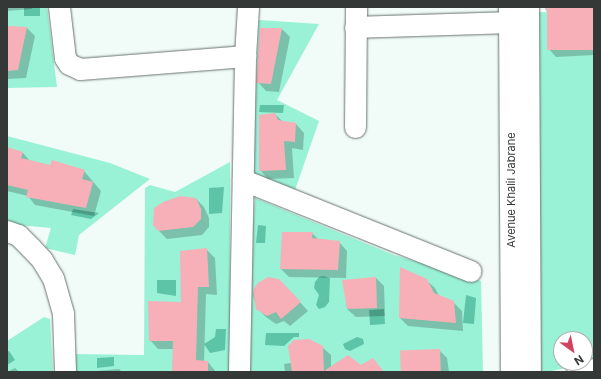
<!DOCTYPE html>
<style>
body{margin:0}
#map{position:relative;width:601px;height:379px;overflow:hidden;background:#f1fcf8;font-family:Inter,sans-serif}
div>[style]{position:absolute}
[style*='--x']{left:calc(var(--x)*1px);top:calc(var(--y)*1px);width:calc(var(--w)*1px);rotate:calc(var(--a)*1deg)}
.green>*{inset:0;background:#99f1d6}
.water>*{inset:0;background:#5ec4a7;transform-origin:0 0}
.shadow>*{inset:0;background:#0003}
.building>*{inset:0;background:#f7b0b8;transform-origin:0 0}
.roads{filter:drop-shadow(0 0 1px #68726e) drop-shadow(0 0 1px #68726e)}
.minor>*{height:21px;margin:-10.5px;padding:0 10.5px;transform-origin:10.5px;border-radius:10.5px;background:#fff}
.major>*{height:22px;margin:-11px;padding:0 11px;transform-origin:11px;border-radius:11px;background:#fff}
span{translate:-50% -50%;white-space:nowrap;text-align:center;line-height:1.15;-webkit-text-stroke:3px #fff;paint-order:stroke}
.street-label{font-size:11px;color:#343937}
.frame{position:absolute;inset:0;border:8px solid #343937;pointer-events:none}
.north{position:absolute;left:553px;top:331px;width:40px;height:40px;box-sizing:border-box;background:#fff;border:1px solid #aeb0af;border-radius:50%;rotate:147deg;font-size:11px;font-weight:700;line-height:16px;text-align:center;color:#343937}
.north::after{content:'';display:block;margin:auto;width:14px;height:18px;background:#d24261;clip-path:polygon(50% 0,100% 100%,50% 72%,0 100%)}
</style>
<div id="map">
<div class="green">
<div style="clip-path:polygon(7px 7px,47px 7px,57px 87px,7px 88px)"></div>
<div style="clip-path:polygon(evenodd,539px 12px,594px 14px,594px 362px,547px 372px,539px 372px,539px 12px,561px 339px,585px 339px,585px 363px,561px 363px,561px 339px)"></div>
<div style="clip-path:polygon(259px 20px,319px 24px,277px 100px,319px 121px,294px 193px,253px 175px,253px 131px)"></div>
<div style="clip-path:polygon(7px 136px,110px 163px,150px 179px,79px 235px,75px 255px,45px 248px,51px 228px,7px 224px)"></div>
<div style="clip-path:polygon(230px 162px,230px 372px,72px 372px,72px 354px,144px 355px,145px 188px,150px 185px,175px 192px)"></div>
<div style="clip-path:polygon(255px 198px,394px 255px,481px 281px,483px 372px,248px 372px,247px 295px)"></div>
<div style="clip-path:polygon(44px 317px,50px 319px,53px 372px,7px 372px,7px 341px)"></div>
</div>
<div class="water">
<div style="left:24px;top:7px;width:16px;height:9px"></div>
<div style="clip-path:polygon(260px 105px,284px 105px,283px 113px,259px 112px)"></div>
<div style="clip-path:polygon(224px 187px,222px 213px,209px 214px,209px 188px)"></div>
<div style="clip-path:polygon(73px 209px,99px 213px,91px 219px,71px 215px)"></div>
<div style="clip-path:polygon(258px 225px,266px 226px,265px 243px,256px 243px)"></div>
<div style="clip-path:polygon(323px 276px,330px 278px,329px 302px,325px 307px,319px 309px,316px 305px,319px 295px,314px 288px,315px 282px,319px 277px)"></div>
<div style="clip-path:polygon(157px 280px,176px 280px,176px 296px,157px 293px)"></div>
<div style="clip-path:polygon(466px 295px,476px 298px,474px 324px,463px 323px)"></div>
<div style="left:384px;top:309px;width:15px;height:15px;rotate:86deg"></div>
<div style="clip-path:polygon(216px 329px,226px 329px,225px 350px,210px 353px,204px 344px,215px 337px)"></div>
<div style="clip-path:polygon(266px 333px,299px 333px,299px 337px,294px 337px,284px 346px,265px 345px)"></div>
<div style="clip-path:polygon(357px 337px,363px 339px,364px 344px,350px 351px,345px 349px,343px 344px)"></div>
<div style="clip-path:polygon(9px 351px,15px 360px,7px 365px,7px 352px)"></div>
<div style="clip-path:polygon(114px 357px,114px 366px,97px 368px,97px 358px)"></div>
</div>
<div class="shadow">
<div style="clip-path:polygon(7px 7px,31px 7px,32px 9px,7px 11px)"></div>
<div style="clip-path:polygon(544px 7px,594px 7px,594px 55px,556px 57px,549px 49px,548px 14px)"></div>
<div style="clip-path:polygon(7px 27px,27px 28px,35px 36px,26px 78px,7px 79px)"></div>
<div style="clip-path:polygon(282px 29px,290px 37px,279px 92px,266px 91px,258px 82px)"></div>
<div style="clip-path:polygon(275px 114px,283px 122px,296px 124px,304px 133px,303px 150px,292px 148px,294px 178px,268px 179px,260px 170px)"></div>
<div style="clip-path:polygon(7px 148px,23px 153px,31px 162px,84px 171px,101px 191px,94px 216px,35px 205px,28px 196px,7px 191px)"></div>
<div style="clip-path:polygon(196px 199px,204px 207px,209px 218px,209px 227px,202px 235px,167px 239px,159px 231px)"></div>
<div style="clip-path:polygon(312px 233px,318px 239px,339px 242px,347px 251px,346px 278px,289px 277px,281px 269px)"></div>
<div style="clip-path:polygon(206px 249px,215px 258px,217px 295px,206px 294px,204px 362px,208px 362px,216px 372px,173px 372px,174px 349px,158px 349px,150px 340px,182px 303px)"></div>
<div style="clip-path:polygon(376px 278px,384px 286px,385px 316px,356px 317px,347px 309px,344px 281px)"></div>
<div style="clip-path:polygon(426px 280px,435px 288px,439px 296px,453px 302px,462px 311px,463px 331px,408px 326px,400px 318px)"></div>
<div style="clip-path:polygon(288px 289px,308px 311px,290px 326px,284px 321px,276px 324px,266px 317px,257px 308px,253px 295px,254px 291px)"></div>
<div style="clip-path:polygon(322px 347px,331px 355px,331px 372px,285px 372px,284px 364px,291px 363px)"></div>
<div style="clip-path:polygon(439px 350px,447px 358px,449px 372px,402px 372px)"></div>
<div style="clip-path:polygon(15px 368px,19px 372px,7px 372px)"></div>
<div style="clip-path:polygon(119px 369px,122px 372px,84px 372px)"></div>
</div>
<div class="building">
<div style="left:547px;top:7px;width:47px;height:43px"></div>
<div style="clip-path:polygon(7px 26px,27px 27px,18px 70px,7px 71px)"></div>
<div style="clip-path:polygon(260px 28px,282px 28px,271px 84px,256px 83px)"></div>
<div style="clip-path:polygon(275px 113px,278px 120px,296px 123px,295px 142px,284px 141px,286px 170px,259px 171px,259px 115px)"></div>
<div style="clip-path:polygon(7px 147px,23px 152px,21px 158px,50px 165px,52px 160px,85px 170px,82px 179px,93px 182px,86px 208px,26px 197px,28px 190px,7px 185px)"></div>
<div style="clip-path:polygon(180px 196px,196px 198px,201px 209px,201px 219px,193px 227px,158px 231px,153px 225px,154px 208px,163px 202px)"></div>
<div style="clip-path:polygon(282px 232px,313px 232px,312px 238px,340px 241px,338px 270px,280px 269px)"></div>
<div style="clip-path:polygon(207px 248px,209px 287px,198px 287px,196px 360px,208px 361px,208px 372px,172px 372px,173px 341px,149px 341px,148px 301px,181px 302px,180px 251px)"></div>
<div style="clip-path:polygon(400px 267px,427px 279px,434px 293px,454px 301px,456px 323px,399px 318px)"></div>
<div style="clip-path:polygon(268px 277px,279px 279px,301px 302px,281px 319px,276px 312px,267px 316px,256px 309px,253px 290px,258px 283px)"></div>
<div style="clip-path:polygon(376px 277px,377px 308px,347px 309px,342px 280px)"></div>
<div style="clip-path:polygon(309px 339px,323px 346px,324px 371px,348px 355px,361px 365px,373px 358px,384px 372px,292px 372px,288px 346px,294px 340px)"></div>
<div style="left:440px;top:349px;width:23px;height:40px;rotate:88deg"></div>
</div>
<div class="roads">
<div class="minor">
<div style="--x:59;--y:7;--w:51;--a:83.3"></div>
<div style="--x:65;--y:58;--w:7;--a:56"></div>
<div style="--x:69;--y:64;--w:12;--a:24"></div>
<div style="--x:80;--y:69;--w:166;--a:-4.5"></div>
<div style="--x:355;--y:27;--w:155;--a:-1.8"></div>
<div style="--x:355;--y:127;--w:120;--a:-89.5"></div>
<div style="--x:243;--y:180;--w:245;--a:21.8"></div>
<div style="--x:7;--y:231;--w:12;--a:20"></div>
<div style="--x:18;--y:235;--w:18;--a:45"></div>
<div style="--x:31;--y:248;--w:16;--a:47"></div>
<div style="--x:42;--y:260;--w:21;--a:59"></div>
<div style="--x:53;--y:278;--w:37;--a:74"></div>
<div style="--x:63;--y:314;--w:58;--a:88"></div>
<div style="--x:239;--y:372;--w:316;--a:-88.9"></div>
<div style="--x:245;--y:56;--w:49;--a:-86.5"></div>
<div style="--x:577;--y:372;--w:17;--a:-10"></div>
</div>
<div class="major">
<div style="--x:510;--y:7;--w:365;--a:89.7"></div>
<div style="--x:528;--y:7;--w:365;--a:89.7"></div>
</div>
</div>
<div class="street-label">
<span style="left:511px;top:190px;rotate:-90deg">Avenue Khalil Jabrane</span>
</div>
<div class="frame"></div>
<div class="north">N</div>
</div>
